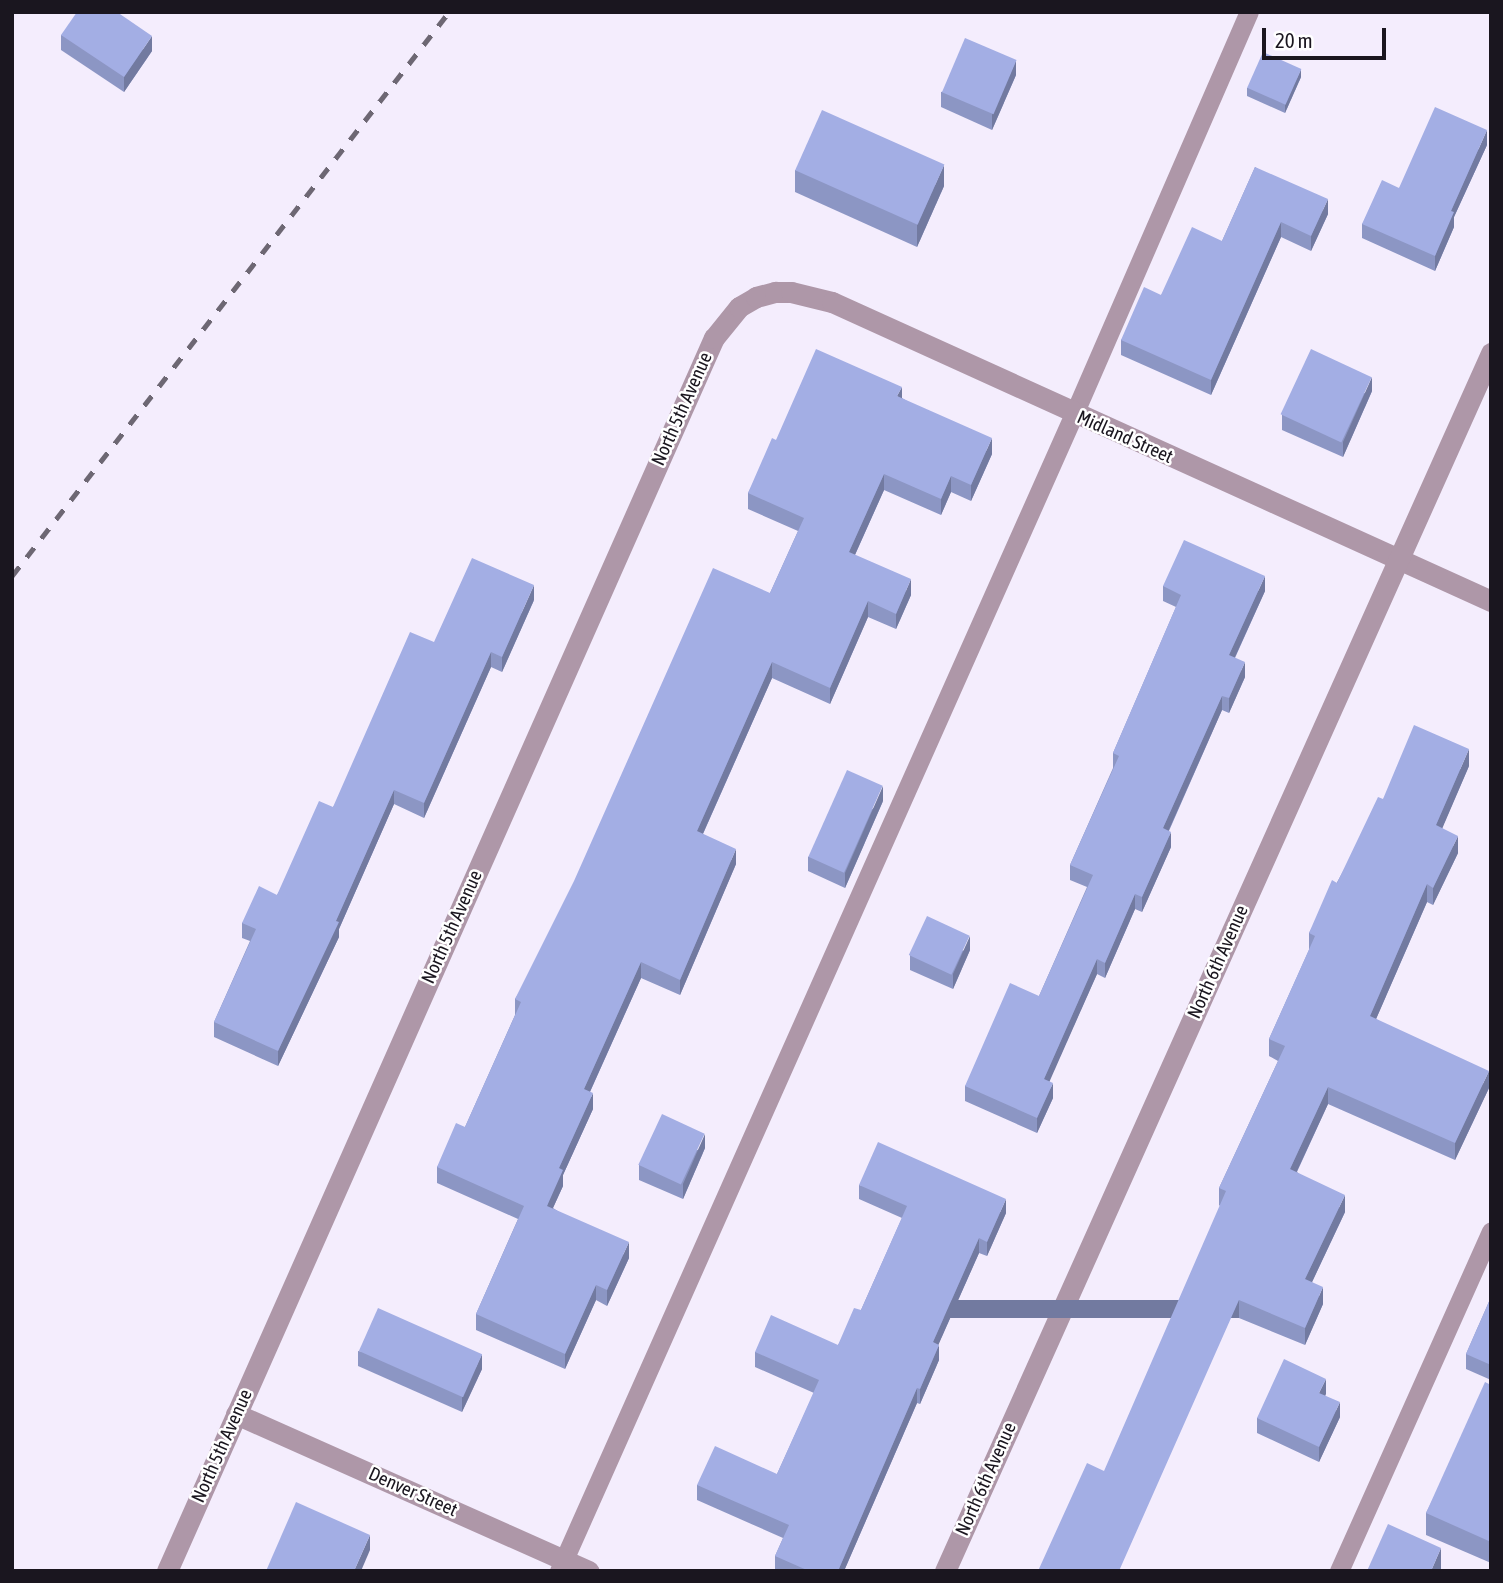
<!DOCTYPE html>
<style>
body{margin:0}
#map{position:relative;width:1503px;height:1583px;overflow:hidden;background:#f4edfd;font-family:"Asap Condensed",sans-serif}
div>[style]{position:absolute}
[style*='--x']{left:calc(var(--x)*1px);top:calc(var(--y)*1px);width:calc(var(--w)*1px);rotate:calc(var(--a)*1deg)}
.lane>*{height:19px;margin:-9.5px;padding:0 9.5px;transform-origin:9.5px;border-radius:9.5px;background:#ae97a8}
.street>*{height:21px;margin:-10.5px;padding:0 10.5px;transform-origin:10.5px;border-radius:10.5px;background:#ae97a8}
.rail>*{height:5px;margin-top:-2.5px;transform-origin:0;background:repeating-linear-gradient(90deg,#6d6773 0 12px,transparent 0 24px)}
.wall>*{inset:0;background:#8c96c4}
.shaded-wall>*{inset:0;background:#727aa0;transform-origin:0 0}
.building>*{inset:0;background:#a3aee4;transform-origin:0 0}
span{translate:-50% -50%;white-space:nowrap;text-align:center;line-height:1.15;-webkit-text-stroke:5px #fff;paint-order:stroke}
.street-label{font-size:19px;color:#1a161f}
.frame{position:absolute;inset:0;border:14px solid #1a161f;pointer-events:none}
.scale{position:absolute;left:1262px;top:28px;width:124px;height:32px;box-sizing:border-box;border:4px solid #1a161f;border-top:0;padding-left:9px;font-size:21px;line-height:24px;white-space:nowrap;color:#1a161f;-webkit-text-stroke:5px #fff;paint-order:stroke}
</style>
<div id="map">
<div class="lane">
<div style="--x:559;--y:1571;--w:1266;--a:-66.01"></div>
<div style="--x:1074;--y:414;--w:438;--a:-66.5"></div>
<div style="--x:1339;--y:1571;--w:372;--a:-65.9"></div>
</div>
<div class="street">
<div style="--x:236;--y:1414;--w:386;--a:24"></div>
<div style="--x:167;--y:1571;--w:1349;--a:-66.08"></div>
<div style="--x:714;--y:338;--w:40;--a:-51"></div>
<div style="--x:739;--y:307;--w:20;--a:-30"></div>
<div style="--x:756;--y:297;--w:20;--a:-15"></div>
<div style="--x:775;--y:292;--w:16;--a:0"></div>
<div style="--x:791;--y:292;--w:42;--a:13.7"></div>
<div style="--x:832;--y:302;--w:724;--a:24.4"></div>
<div style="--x:945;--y:1571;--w:1335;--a:-65.85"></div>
</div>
<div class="rail">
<div style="--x:12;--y:576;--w:713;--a:-52.23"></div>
</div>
<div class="wall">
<div style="clip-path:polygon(61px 35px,152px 51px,124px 92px,61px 50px)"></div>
<div style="clip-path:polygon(1016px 75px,992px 130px,941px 107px,941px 92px)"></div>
<div style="clip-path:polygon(1301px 77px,1285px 113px,1247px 96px,1247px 88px)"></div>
<div style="clip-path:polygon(1487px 145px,1454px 217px,1454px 227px,1435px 271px,1362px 238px,1362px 224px,1399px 188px)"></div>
<div style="clip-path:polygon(1255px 167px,1328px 214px,1311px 251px,1281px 237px,1211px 395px,1121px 355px,1121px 340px,1161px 295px,1222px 241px)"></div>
<div style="clip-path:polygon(795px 170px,944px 186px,917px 247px,795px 192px)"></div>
<div style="clip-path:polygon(1372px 391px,1343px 457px,1282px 430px,1282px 415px)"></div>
<div style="clip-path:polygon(902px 398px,992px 454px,971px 501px,951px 492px,941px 515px,884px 490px,855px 555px,911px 595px,896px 629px,868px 617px,830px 704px,772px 678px,703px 834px,736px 864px,680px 995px,641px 978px,590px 1092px,593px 1109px,563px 1175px,563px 1186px,553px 1208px,629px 1258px,607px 1306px,596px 1300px,565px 1369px,476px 1330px,476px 1314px,518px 1219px,437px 1183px,437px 1167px,465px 1127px,515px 1015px,515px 999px,770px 593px,798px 531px,748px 509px,748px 493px,776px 440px)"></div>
<div style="clip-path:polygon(1163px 586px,1265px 591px,1235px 658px,1245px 677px,1229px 713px,1222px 710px,1169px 831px,1171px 847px,1142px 912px,1135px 909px,1105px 978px,1097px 974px,1049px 1081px,1053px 1098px,1037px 1133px,965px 1101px,965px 1086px,1039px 996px,1087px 887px,1070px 880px,1070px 865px,1113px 768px,1113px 753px,1176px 607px,1163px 601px)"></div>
<div style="clip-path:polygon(534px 600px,502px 672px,491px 667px,424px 818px,394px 804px,339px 929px,339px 937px,278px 1066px,214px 1037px,214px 1022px,250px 941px,242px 938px,242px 923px,277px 895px,333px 807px)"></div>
<div style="clip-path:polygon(1469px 766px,1442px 828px,1458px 853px,1433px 905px,1427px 902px,1376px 1019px,1489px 1088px,1455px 1160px,1328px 1104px,1297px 1172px,1345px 1212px,1312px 1282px,1323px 1304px,1305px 1345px,1239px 1318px,1220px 1206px,1219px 1205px,1219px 1188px,1278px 1061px,1269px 1056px,1269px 1039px,1309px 950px,1309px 933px,1383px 799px)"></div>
<div style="clip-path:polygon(883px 801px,845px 888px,808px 871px,808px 857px)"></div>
<div style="clip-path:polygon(970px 950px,953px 989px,910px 970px,910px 955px)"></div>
<div style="clip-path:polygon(705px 1148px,683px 1199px,639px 1180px,639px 1165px)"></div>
<div style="clip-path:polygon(859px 1185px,1006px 1213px,987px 1256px,979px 1253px,938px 1345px,939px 1360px,920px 1404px,917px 1403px,844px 1571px,775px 1571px,775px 1556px,783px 1538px,697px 1500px,697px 1485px,777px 1474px,814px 1393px,755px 1367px,755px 1352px,838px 1345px,861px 1310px,902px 1218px,859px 1199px)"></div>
<div style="clip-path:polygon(1491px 1297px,1491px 1380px,1466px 1369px,1466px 1354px)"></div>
<div style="clip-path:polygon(358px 1351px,482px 1369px,462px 1412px,358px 1366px)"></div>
<div style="clip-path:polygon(1491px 1385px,1491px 1563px,1426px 1535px,1426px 1513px)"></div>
<div style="clip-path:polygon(1326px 1394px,1325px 1395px,1340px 1417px,1319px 1462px,1257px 1433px,1257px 1418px)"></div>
</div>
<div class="shaded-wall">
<div style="clip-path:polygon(152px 36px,152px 51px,124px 92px,124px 77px)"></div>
<div style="clip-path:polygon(1016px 60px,1016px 75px,992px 130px,992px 115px)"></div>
<div style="clip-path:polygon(1301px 69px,1301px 77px,1285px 113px,1285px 105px)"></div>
<div style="clip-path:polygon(1487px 130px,1487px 145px,1454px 217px,1454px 227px,1435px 271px,1435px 256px,1451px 211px)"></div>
<div style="clip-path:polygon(944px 165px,944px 186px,917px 247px,917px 225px)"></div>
<div style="clip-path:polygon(1328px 199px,1328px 214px,1311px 251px,1311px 236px)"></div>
<div style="clip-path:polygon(1281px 222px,1281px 237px,1211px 395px,1211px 380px)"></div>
<div style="clip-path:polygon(1372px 377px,1372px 391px,1343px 457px,1343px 442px)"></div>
<div style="clip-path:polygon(902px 387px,902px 402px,897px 396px)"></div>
<div style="clip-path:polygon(992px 438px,992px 454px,971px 501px,971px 485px)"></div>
<div style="clip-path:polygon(884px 474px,884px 490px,849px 568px,849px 552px)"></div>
<div style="clip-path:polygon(951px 476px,951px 492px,941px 515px,941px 499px)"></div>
<div style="clip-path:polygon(1265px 576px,1265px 591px,1229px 670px,1229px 655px)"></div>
<div style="clip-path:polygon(911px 579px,911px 595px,896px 629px,896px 614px)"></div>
<div style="clip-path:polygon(534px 585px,534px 600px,502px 672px,502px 657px)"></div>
<div style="clip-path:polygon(868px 601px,868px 617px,830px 704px,830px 688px)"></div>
<div style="clip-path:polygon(491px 652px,491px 667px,424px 818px,424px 803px)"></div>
<div style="clip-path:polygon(772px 662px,772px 678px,697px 847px,697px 831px)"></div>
<div style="clip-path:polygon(1245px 662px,1245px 677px,1229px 713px,1229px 698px)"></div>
<div style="clip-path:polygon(1222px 696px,1222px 710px,1163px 843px,1163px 828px)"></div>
<div style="clip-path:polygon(1469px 749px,1469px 766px,1436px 843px,1436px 825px)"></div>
<div style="clip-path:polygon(883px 786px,883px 801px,845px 888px,845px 873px)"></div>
<div style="clip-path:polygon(394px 790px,394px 804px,339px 929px,339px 937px,278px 1066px,278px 1051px)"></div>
<div style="clip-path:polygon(1171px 832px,1171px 847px,1142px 912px,1142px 897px)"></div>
<div style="clip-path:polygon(1458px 836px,1458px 853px,1433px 905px,1433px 888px)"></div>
<div style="clip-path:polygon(736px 849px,736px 864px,680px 995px,680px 980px)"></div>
<div style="clip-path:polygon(1427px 884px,1427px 902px,1370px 1033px,1370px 1016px)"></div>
<div style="clip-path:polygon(1135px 894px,1135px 909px,1105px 978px,1105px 963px)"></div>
<div style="clip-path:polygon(970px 936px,970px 950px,953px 989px,953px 974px)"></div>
<div style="clip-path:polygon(1097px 959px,1097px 974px,1044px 1094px,1044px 1079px)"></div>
<div style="clip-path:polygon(641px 962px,641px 978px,584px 1105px,584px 1089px)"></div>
<div style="clip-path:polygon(1489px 1071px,1489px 1088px,1455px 1160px,1455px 1143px)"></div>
<div style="clip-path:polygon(1053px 1083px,1053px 1098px,1037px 1133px,1037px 1118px)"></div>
<div style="clip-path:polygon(1328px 1087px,1328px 1104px,1290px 1186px,1290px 1169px)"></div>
<div style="clip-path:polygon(593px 1093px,593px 1109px,563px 1175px,563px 1186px,547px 1221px,547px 1206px,559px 1168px)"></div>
<div style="clip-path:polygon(705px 1134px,705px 1148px,683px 1199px,683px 1184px)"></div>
<div style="clip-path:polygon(1345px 1195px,1345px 1212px,1305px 1297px,1305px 1279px)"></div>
<div style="clip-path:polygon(1006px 1199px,1006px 1213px,987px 1256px,987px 1242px)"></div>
<div style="clip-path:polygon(979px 1238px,979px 1253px,933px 1357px,933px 1342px)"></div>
<div style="clip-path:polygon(629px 1242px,629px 1258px,607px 1306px,607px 1290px)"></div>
<div style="clip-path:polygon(596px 1285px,596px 1300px,565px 1369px,565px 1354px)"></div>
<div style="clip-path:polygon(1323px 1287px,1323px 1304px,1305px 1345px,1305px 1328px)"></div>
<div style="left:1239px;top:1300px;width:18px;height:296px;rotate:90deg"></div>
<div style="clip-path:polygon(939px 1345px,939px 1360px,920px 1404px,920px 1389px)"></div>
<div style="clip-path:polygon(482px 1354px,482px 1369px,462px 1412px,462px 1397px)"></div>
<div style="clip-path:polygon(1326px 1379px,1326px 1394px,1319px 1407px,1319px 1393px)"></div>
<div style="clip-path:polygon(917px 1388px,917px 1403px,844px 1571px,838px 1571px)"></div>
<div style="clip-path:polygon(1340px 1402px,1340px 1417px,1319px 1462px,1319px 1447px)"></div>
<div style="clip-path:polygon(370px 1535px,370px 1550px,361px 1571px,354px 1571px)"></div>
<div style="clip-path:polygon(1441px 1548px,1441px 1571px,1431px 1571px)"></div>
</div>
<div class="building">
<div style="clip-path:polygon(77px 12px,117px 12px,152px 36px,124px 77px,61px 35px)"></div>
<div style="left:965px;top:38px;width:56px;height:59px;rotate:23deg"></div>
<div style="left:1263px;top:52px;width:42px;height:39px;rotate:24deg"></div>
<div style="clip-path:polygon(1435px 107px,1487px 130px,1451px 211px,1454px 212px,1435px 256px,1362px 224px,1382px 180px,1399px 188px)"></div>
<div style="left:822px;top:110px;width:134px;height:66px;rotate:24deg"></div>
<div style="clip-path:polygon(1255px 167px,1328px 199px,1311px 236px,1281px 222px,1211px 380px,1121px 340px,1144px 287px,1161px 295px,1192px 227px,1222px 241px)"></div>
<div style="clip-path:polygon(816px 349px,902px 387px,897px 396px,992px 438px,971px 485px,951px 476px,941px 499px,884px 474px,849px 552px,911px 579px,896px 614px,868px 601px,830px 688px,772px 662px,697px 831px,736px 849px,680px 980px,641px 962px,584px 1089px,593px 1093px,559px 1168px,563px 1170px,547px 1206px,629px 1242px,607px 1290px,596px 1285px,565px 1354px,476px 1314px,524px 1206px,437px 1167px,456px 1123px,465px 1127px,521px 1002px,515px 999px,574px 881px,713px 568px,770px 593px,804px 518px,748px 493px,772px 438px,776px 440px)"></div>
<div style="left:1311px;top:349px;width:67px;height:72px;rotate:25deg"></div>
<div style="clip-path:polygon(1184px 540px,1265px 576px,1229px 655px,1245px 662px,1229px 698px,1222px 696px,1163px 828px,1171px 832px,1142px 897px,1135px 894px,1105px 963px,1097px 959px,1044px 1079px,1053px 1083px,1037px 1118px,965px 1086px,1010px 983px,1039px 996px,1093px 875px,1070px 865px,1119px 756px,1113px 753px,1181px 595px,1163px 586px)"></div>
<div style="clip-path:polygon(472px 558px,534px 585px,502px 657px,491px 652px,424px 803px,394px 790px,336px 921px,339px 922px,278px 1051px,214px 1022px,256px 929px,242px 923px,259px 886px,277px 895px,319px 801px,333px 807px,410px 632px,434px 642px)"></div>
<div style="clip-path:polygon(1414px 725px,1469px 749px,1436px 825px,1458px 836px,1433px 888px,1427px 884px,1370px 1016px,1489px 1071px,1455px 1143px,1328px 1087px,1290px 1169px,1345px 1195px,1305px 1279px,1323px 1287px,1305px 1328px,1239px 1300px,1119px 1571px,1038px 1571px,1087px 1463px,1104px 1471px,1226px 1191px,1219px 1188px,1285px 1046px,1269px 1039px,1315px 936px,1309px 933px,1332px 880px,1337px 883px,1378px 797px,1383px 799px)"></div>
<div style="left:847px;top:770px;width:39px;height:95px;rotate:24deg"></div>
<div style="left:927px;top:916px;width:47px;height:43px;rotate:25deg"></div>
<div style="left:662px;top:1114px;width:47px;height:56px;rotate:25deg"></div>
<div style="clip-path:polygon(878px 1142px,1006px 1199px,987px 1242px,979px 1238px,933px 1342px,939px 1345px,920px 1389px,917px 1388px,838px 1571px,809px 1571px,775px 1556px,789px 1525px,697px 1485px,715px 1446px,777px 1474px,819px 1380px,755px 1352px,771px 1315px,838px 1345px,854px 1308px,861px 1310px,907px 1206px,859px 1185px)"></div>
<div style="clip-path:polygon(1491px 1297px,1491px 1365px,1466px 1354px)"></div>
<div style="left:378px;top:1308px;width:114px;height:47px;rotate:24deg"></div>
<div style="clip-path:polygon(1284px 1359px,1326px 1379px,1319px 1393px,1340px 1402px,1319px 1447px,1257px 1418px)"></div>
<div style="clip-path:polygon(1485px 1382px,1491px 1385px,1491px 1542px,1426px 1513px)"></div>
<div style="clip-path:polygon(296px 1502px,370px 1535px,354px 1571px,266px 1571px)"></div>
<div style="clip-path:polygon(1388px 1524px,1441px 1548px,1431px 1571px,1367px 1571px)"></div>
</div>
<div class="street-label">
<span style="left:682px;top:409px;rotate:-66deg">North 5th Avenue</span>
<span style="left:1125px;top:437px;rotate:24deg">Midland Street</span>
<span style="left:452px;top:927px;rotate:-66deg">North 5th Avenue</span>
<span style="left:1218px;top:962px;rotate:-66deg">North 6th Avenue</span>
<span style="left:222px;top:1446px;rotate:-66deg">North 5th Avenue</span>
<span style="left:986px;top:1479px;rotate:-66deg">North 6th Avenue</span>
<span style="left:413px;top:1492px;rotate:24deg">Denver Street</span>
</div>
<div class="frame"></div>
<div class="scale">20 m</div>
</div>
